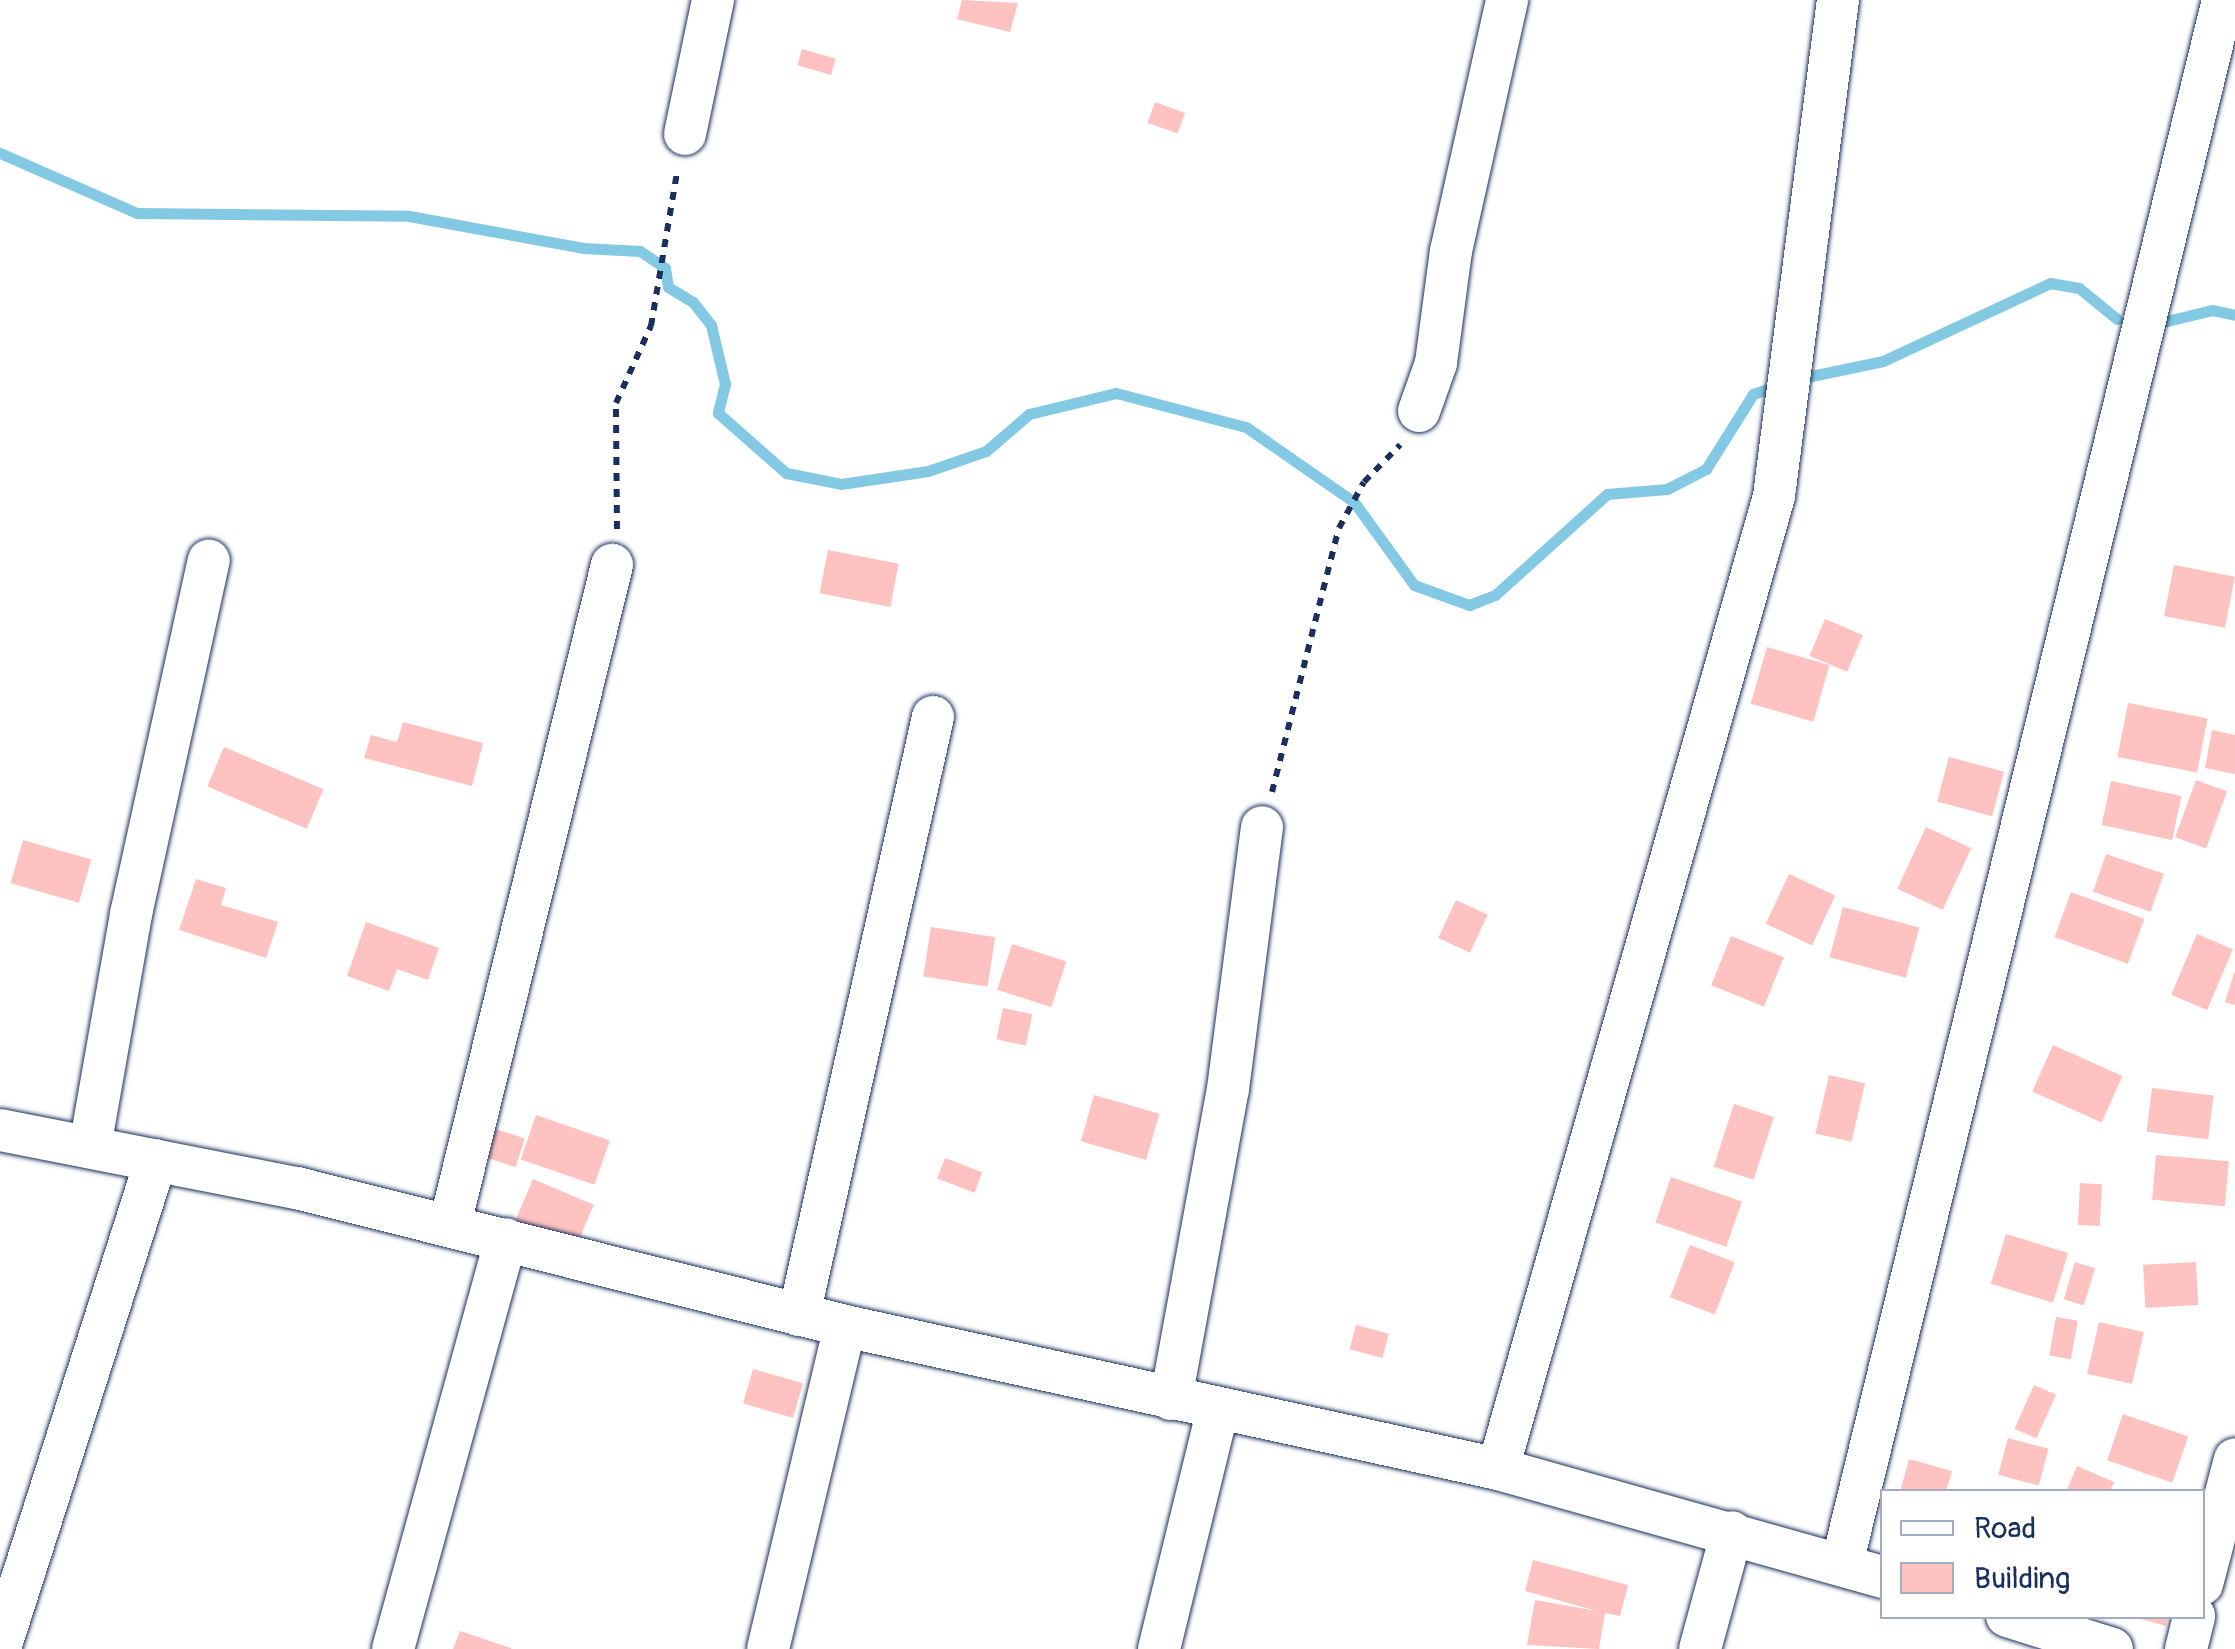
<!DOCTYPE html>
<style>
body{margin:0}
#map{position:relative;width:2235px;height:1649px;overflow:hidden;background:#fff;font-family:Pangolin,sans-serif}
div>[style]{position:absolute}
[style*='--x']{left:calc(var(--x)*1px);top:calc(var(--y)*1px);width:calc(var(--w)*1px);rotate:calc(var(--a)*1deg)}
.stream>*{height:11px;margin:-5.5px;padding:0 5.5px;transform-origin:5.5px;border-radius:5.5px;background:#83c9e4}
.building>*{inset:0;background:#fec2c0;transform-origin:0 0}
.path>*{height:6px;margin-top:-3px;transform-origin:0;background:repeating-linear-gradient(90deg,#1b2f5e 0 8px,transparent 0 16px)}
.roads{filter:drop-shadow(0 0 2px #1b2f5e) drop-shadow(0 0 2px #1b2f5e)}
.street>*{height:42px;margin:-21px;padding:0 21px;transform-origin:21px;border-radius:21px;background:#fff}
span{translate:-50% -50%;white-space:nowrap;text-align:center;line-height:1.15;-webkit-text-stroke:8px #fff;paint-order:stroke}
.legend{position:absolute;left:1880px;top:1489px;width:325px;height:130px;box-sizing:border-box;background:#fff;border:2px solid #a4acbf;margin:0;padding:12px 18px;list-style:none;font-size:30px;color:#1b2f5e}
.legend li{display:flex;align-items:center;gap:20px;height:50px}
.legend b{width:50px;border:2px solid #a4acbf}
</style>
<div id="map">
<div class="stream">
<div style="--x:0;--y:153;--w:150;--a:23.7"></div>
<div style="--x:137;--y:213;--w:272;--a:0.6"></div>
<div style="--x:409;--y:216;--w:177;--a:10.4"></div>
<div style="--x:583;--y:248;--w:57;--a:3"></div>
<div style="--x:640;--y:251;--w:30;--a:34"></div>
<div style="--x:665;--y:268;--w:19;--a:81"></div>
<div style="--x:668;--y:287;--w:29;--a:31"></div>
<div style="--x:693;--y:302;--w:29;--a:52"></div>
<div style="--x:711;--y:325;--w:61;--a:76.7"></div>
<div style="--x:725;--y:384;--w:30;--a:104"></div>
<div style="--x:718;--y:413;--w:91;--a:41.4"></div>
<div style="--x:786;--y:473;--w:56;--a:11.3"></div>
<div style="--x:841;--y:484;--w:88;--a:-8.5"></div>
<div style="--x:928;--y:471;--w:61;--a:-19"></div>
<div style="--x:986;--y:451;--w:57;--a:-40.7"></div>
<div style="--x:1029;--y:414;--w:89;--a:-13.6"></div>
<div style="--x:1116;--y:393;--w:134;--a:14.7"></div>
<div style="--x:1246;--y:427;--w:131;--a:34.8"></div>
<div style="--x:1354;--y:502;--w:102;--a:54.1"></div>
<div style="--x:1414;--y:585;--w:59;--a:20"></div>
<div style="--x:1469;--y:605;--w:28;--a:-21"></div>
<div style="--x:1495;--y:595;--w:151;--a:-42"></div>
<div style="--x:1607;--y:494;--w:60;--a:-4.8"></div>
<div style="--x:1667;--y:489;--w:44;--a:-27.1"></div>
<div style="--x:1706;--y:469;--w:89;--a:-57.9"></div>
<div style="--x:1753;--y:394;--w:28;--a:-19"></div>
<div style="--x:2163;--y:322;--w:50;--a:-13.8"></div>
<div style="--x:2212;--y:310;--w:24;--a:12"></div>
<div style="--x:1797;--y:379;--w:88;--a:-11.8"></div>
<div style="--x:1883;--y:361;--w:184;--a:-25"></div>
<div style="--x:2050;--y:283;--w:29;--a:10"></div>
<div style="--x:2079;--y:288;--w:49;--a:39.2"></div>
</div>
<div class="building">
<div style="clip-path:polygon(962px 0,1018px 3px,1010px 32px,957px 19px)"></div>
<div style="left:802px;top:49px;width:35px;height:17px;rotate:16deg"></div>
<div style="left:1155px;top:102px;width:32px;height:22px;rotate:20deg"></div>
<div style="left:828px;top:550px;width:72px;height:44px;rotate:11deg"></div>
<div style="left:2174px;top:565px;width:62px;height:52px;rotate:11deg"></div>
<div style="left:1825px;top:619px;width:41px;height:40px;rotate:23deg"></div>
<div style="left:1767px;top:647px;width:65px;height:59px;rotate:16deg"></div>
<div style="left:2128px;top:703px;width:81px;height:55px;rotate:11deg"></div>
<div style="clip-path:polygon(403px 722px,483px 743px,472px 786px,364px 758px,371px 735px,397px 742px)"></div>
<div style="clip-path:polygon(2212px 730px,2235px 735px,2235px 774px,2205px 768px)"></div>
<div style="left:224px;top:747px;width:108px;height:43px;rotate:23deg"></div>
<div style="left:1949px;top:757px;width:57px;height:46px;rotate:15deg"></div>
<div style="left:2196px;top:780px;width:33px;height:61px;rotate:20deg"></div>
<div style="left:2111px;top:781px;width:72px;height:45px;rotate:12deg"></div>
<div style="left:1926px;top:827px;width:50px;height:68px;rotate:25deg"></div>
<div style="left:23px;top:840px;width:71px;height:45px;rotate:16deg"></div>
<div style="left:2106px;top:854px;width:61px;height:40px;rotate:19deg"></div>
<div style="left:1789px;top:874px;width:51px;height:55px;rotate:25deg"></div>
<div style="clip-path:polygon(196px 879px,226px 888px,221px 905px,278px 922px,266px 958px,179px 930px)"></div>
<div style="left:2071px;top:892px;width:78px;height:48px;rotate:20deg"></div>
<div style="left:1456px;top:900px;width:35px;height:42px;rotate:25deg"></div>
<div style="left:1843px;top:907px;width:79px;height:52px;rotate:15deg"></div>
<div style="clip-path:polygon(366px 922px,439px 948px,428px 980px,397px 969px,389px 991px,347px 976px)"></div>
<div style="left:931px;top:927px;width:65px;height:50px;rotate:9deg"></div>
<div style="left:2197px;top:934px;width:39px;height:66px;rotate:23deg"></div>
<div style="left:1731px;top:936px;width:57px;height:53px;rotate:22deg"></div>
<div style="left:1012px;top:944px;width:57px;height:48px;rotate:18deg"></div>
<div style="clip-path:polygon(2234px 973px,2235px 973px,2235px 1005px,2225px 1002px)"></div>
<div style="left:1003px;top:1008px;width:30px;height:32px;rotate:12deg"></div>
<div style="left:2053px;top:1045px;width:76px;height:51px;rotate:24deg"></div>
<div style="left:1829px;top:1075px;width:37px;height:60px;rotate:13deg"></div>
<div style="left:2152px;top:1088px;width:62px;height:44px;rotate:7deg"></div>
<div style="left:1094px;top:1095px;width:68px;height:48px;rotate:16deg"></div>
<div style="left:1734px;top:1104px;width:42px;height:66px;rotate:18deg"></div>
<div style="left:536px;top:1115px;width:78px;height:47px;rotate:19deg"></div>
<div style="left:483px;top:1125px;width:44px;height:30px;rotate:18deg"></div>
<div style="left:2156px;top:1155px;width:73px;height:45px;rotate:5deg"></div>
<div style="left:945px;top:1158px;width:40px;height:22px;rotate:21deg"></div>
<div style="left:1671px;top:1177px;width:75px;height:48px;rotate:19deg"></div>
<div style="left:533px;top:1179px;width:66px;height:54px;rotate:23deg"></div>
<div style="left:2080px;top:1183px;width:22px;height:42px;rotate:3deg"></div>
<div style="left:2006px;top:1234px;width:65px;height:52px;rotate:17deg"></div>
<div style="left:1690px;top:1245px;width:48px;height:56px;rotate:21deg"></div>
<div style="left:2075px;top:1262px;width:21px;height:39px;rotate:17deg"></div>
<div style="left:2196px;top:1262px;width:43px;height:53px;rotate:87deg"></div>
<div style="left:2056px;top:1317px;width:22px;height:39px;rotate:10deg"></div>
<div style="left:2099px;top:1322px;width:46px;height:53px;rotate:13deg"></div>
<div style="left:1356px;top:1325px;width:34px;height:25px;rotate:15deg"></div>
<div style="left:753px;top:1369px;width:52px;height:36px;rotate:16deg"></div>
<div style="left:2034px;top:1385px;width:24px;height:48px;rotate:24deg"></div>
<div style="left:2123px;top:1414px;width:69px;height:49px;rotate:19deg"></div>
<div style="left:2008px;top:1438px;width:42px;height:38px;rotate:15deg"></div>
<div style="clip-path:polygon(1909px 1459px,1952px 1471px,1946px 1492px,1900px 1492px)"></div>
<div style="clip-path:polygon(2077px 1466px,2114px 1482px,2110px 1492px,2066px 1492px)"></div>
<div style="clip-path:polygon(1533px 1560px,1628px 1585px,1620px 1616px,1605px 1613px,1599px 1649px,1527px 1645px,1535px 1600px,1597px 1611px,1525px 1591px)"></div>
<div style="clip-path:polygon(2130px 1616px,2168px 1616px,2166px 1626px)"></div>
<div style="clip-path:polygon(460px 1631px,511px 1648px,511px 1649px,453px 1649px)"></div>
</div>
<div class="path">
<div style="--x:617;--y:529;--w:126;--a:-90.5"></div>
<div style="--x:616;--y:403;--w:85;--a:-65.6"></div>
<div style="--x:651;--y:326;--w:156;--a:-80.4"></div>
<div style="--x:1272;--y:792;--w:272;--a:-75.8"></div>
<div style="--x:1339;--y:528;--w:52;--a:-61.5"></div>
<div style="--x:1364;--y:482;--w:52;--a:-45.8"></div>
</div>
<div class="roads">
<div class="street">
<div style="--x:685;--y:134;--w:137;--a:-78.2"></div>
<div style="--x:1419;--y:411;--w:51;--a:-70.5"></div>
<div style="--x:1436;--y:363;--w:113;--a:-82.4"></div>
<div style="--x:1451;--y:251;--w:257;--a:-77.4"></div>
<div style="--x:0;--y:1130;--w:303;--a:11.1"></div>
<div style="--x:297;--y:1188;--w:565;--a:14.13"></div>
<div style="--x:845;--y:1326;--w:668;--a:12.35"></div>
<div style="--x:1498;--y:1469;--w:399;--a:15.7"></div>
<div style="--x:90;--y:1147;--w:237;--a:-80"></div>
<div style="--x:131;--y:914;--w:362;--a:-77.6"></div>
<div style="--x:450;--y:1224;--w:679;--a:-76.19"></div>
<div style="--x:799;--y:1315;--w:613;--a:-77.37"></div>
<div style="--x:1171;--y:1399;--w:315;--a:-79.6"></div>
<div style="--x:1228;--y:1089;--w:264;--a:-82.6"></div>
<div style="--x:1498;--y:1469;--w:1011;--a:-74.16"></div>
<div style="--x:1774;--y:496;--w:500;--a:-82.65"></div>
<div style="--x:1842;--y:1564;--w:1610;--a:-76.31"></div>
<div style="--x:2202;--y:1584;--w:129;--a:-75.2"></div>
<div style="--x:2007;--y:1616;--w:110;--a:17.4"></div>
<div style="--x:0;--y:1648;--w:512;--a:-72.27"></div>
<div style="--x:393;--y:1649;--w:425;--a:-74.6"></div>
<div style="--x:768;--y:1649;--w:332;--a:-76.6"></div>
<div style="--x:1159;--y:1649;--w:247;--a:-76.2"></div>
<div style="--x:1700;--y:1649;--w:121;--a:-74.7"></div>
<div style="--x:2186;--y:1649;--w:34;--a:-76"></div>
</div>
</div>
<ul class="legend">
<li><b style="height:12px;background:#fff"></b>Road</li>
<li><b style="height:28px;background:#fec2c0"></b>Building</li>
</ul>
</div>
